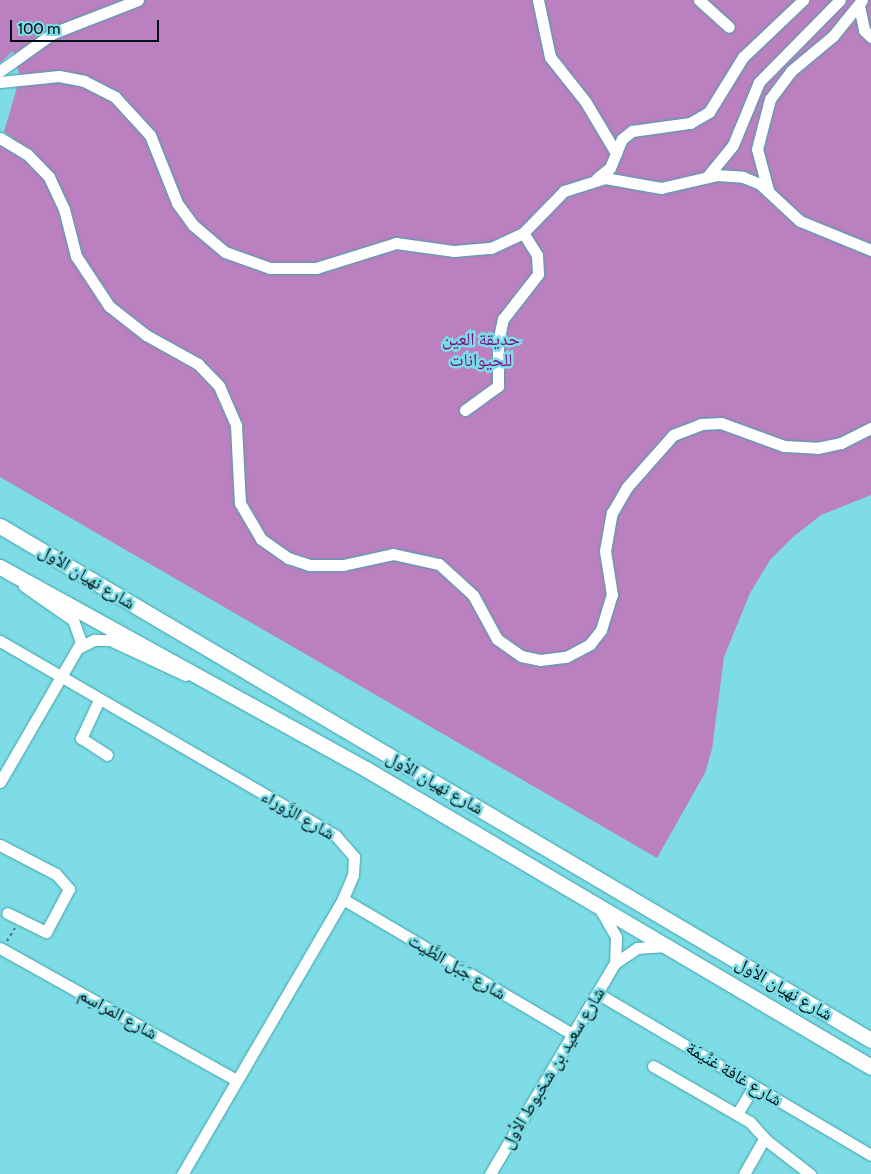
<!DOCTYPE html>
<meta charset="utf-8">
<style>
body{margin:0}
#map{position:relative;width:871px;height:1174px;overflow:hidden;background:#7ddce6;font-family:Cabin,"Noto Naskh Arabic",sans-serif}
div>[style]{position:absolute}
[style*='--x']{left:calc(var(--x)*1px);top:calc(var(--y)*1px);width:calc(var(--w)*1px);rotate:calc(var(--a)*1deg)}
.green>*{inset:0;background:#ba80bf}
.path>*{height:2px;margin-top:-1px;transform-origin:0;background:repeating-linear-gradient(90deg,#396d73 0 2.5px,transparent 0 6.5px)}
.roads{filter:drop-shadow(0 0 1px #3fa1ab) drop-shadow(0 0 1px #3fa1ab)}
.minor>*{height:11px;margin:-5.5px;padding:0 5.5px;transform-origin:5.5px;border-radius:5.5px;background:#fff}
.major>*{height:15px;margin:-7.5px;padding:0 7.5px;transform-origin:7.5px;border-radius:7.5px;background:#fff}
span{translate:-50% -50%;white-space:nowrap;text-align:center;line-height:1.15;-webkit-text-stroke:5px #7ddce6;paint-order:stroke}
.park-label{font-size:18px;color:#7b0e85}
.street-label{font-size:18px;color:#000f11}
.scale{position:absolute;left:10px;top:20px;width:149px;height:22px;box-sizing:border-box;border:2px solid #000f11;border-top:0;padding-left:6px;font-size:15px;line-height:18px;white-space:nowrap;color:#000f11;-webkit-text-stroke:4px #7ddce6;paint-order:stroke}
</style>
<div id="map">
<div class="green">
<div style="clip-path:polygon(0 0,871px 0,871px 495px,821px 515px,793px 537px,770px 560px,750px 593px,724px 657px,712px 749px,705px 773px,657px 858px,0 477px,0 144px,13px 138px,4px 132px,20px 77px,13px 51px,0 63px)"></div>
</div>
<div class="path">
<div style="--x:7;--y:941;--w:15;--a:-58"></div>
</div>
<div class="roads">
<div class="minor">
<div style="--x:538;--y:0;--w:58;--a:78.1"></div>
<div style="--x:550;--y:57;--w:56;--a:51.5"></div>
<div style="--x:585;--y:101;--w:61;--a:59.2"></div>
<div style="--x:699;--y:0;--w:40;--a:42"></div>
<div style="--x:859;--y:6;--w:25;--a:78"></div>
<div style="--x:864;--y:30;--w:10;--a:45"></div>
<div style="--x:0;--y:71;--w:65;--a:-35.6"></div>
<div style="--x:53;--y:33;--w:91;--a:-21.2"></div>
<div style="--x:0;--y:82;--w:59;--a:-5.8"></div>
<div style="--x:59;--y:76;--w:25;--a:11"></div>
<div style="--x:84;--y:81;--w:35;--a:27"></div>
<div style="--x:115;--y:97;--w:52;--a:47.4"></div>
<div style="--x:150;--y:135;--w:73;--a:68.3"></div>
<div style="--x:177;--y:203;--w:27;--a:54"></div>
<div style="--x:193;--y:225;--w:42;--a:40.2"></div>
<div style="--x:225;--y:252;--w:48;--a:19.6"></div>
<div style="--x:270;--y:268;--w:46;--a:0"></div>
<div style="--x:316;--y:268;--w:84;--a:-17.4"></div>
<div style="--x:396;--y:243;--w:59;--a:7.9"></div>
<div style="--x:454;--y:251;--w:37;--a:-5"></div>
<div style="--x:491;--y:248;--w:35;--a:-25"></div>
<div style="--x:523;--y:233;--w:59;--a:-45.7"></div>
<div style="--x:564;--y:191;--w:43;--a:-17.6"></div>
<div style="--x:605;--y:178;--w:57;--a:10.1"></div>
<div style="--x:661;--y:188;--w:57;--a:-13.1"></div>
<div style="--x:717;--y:175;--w:26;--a:4"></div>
<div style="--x:743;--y:177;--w:18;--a:22"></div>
<div style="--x:760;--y:184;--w:54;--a:42.8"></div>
<div style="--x:800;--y:221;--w:77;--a:22.2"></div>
<div style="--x:0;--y:138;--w:31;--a:31"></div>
<div style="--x:27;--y:154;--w:32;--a:46"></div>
<div style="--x:49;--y:177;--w:35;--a:65"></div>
<div style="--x:64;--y:209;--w:49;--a:75.7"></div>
<div style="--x:76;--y:256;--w:60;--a:56.6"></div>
<div style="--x:109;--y:306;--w:47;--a:38.1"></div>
<div style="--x:146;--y:335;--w:60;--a:29.1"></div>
<div style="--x:198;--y:364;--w:30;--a:46"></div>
<div style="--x:219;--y:386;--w:43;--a:66.4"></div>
<div style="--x:236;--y:425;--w:78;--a:87.1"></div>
<div style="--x:240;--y:503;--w:42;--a:59.7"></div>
<div style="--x:261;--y:539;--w:33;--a:35"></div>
<div style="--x:288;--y:558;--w:22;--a:18"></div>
<div style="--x:309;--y:565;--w:34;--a:0"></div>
<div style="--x:343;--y:565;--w:51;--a:-12.4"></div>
<div style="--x:393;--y:554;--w:47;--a:12.3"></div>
<div style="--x:439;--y:564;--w:46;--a:42.4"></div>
<div style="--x:473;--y:595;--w:50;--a:61.4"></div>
<div style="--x:497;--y:639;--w:29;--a:35"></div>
<div style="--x:521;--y:656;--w:19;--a:12"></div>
<div style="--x:540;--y:660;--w:26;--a:-7"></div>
<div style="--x:566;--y:657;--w:27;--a:-28"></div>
<div style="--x:590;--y:644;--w:18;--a:-52"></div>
<div style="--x:601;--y:630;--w:37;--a:-73"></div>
<div style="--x:612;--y:595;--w:45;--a:-99"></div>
<div style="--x:605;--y:551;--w:39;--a:-80"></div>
<div style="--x:612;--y:513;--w:30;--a:-60"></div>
<div style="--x:627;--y:487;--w:69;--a:-48.5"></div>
<div style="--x:673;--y:435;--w:30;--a:-21"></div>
<div style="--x:701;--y:424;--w:20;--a:-3"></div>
<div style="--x:721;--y:423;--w:67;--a:20.1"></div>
<div style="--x:784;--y:446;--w:33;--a:3"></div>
<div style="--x:817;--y:448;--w:25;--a:-12"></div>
<div style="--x:841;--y:443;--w:34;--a:-27"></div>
<div style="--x:707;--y:177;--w:41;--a:-50.9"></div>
<div style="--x:733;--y:145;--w:68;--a:-67.6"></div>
<div style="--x:759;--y:82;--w:115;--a:-45.4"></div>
<div style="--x:597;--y:178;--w:16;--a:-38"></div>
<div style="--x:610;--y:168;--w:31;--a:-68"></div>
<div style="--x:622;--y:139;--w:13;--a:-39"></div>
<div style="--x:632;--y:131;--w:59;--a:-7.9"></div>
<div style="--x:690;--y:123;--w:22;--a:-30"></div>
<div style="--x:709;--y:112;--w:65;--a:-58.3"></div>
<div style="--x:743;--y:57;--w:83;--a:-43.5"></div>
<div style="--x:768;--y:190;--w:42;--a:-105"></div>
<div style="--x:757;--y:149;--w:52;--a:-75.4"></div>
<div style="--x:770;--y:99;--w:35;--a:-53"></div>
<div style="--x:791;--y:71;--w:55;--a:-39.8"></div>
<div style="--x:833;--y:36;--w:46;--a:-51.1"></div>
<div style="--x:465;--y:410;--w:41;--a:-36"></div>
<div style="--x:498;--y:386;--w:44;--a:-90"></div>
<div style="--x:498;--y:342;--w:24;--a:-78"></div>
<div style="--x:503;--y:319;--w:57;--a:-52.1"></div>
<div style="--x:538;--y:274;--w:19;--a:-93"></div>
<div style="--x:537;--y:255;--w:26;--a:-122"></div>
<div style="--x:0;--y:641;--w:388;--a:30.1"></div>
<div style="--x:336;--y:836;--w:28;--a:49"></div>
<div style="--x:354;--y:857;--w:18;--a:93"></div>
<div style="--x:353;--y:875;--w:26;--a:113"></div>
<div style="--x:343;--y:899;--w:319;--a:120.3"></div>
<div style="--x:80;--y:647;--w:16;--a:-27"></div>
<div style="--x:94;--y:640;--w:16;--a:0"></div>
<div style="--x:110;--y:640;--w:83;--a:25"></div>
<div style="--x:98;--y:702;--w:40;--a:115"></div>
<div style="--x:81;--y:738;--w:31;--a:33"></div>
<div style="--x:0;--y:782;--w:162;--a:-59.9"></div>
<div style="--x:81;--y:642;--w:23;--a:-110"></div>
<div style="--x:73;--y:620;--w:60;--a:-145.2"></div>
<div style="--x:0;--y:845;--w:63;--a:27.4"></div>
<div style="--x:56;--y:874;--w:20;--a:49"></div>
<div style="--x:69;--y:889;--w:49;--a:118.1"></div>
<div style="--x:46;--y:932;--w:43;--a:-154"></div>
<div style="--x:343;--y:899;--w:266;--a:30.5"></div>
<div style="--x:600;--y:909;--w:32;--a:60"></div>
<div style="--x:616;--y:937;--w:26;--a:92"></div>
<div style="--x:0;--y:948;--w:270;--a:29.2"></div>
<div style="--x:597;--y:993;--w:318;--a:30.6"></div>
<div style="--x:653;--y:1066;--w:112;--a:30"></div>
<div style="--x:750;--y:1122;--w:24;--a:48"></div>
<div style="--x:766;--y:1140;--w:56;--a:37.7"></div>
<div style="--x:737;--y:1114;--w:33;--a:-59"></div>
<div style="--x:490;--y:1174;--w:245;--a:-59.4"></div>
<div style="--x:615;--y:963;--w:27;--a:-34"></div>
<div style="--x:637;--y:948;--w:26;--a:-4"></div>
<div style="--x:744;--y:1174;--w:40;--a:-60.3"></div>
</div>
<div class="major">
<div style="--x:0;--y:526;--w:1011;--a:30.55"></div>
<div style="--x:0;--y:567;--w:418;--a:28.9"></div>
<div style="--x:366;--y:769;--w:586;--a:30.54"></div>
</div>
</div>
<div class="park-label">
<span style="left:481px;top:350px">حديقة العين<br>للحيوانات</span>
</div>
<div class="street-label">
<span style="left:87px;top:577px;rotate:31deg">شارع نهيان الأول</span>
<span style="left:435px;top:783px;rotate:30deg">شارع نهيان الأول</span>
<span style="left:298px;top:815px;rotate:30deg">شارع الزَّوراء</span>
<span style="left:457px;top:967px;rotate:31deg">شارع جَبَل الظَّيت</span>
<span style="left:784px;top:989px;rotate:30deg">شارع نهيان الأول</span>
<span style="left:118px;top:1014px;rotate:29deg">شارع المَراسِم</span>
<span style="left:553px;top:1068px;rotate:-59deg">شارع سعيد بن شخبوط الأول</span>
<span style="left:734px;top:1074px;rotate:31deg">شارع غافة غنَّيمَة</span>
</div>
<div class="scale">100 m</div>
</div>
